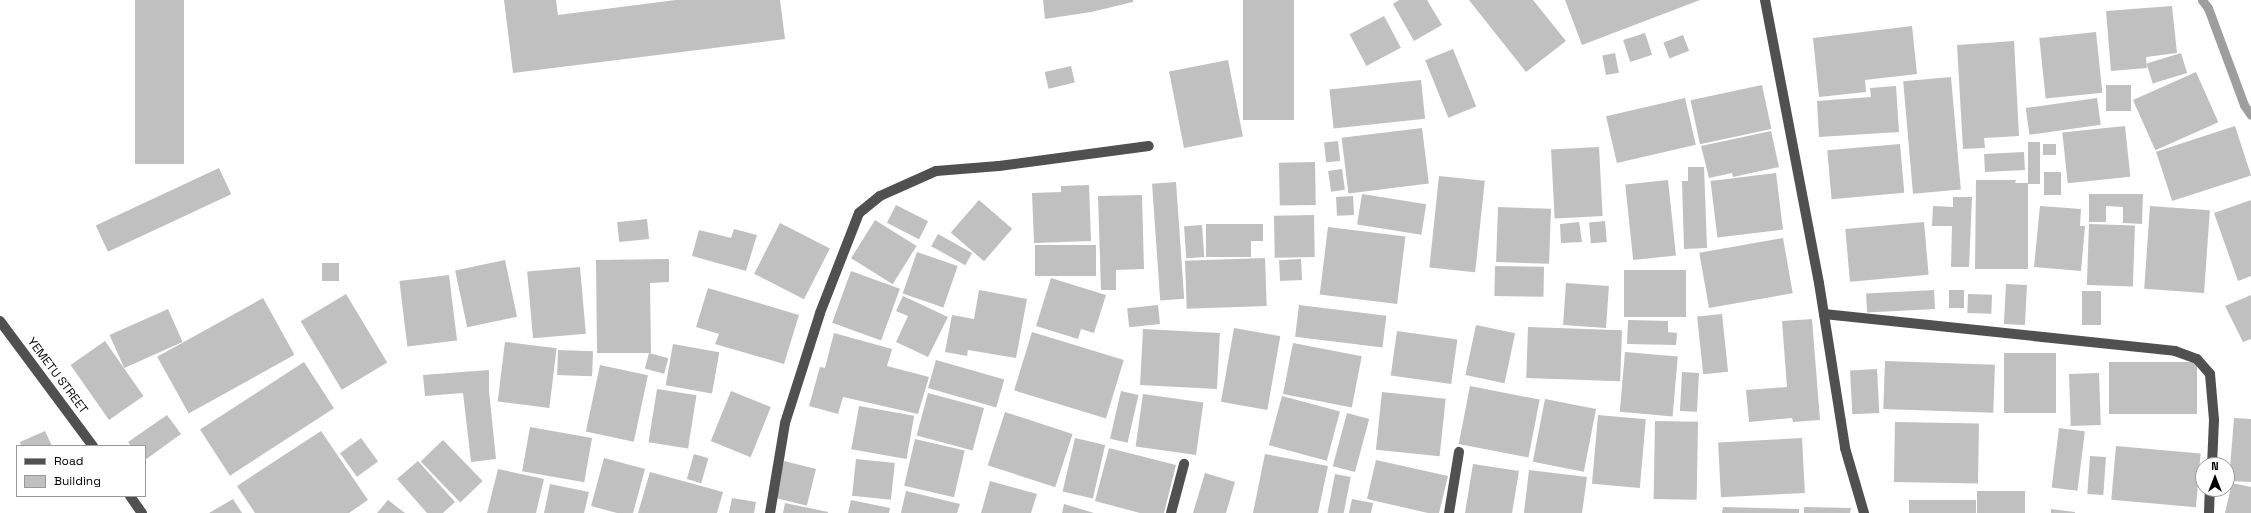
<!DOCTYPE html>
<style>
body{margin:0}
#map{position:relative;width:2251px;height:513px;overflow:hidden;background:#fff;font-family:"Space Grotesk",sans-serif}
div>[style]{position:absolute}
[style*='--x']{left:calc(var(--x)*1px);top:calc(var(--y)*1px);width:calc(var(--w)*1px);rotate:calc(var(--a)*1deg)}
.stream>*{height:9px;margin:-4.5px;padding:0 4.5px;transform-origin:4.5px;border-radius:4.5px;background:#9e9e9e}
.building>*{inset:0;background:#c0c0c0;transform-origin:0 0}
.minor>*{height:10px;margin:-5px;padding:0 5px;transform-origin:5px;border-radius:5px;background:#505050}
span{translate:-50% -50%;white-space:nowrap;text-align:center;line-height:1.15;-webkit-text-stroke:3px #fff;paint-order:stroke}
.street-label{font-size:12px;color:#000}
.legend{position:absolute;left:16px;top:445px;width:130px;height:52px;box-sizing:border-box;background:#fff;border:1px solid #999;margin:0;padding:5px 7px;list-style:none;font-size:12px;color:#000}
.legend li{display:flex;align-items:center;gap:8px;height:20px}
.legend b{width:20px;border:1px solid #999}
.north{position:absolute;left:2195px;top:457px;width:40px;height:40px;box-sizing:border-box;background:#fff;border:1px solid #999;border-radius:50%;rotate:0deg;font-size:11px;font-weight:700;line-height:16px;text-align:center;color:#000}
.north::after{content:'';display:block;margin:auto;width:14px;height:18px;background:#000;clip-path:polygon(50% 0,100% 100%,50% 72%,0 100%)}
</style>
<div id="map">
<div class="stream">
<div style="--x:2202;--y:0;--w:10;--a:53"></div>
<div style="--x:2208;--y:8;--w:103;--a:69.6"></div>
<div style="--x:2244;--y:105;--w:12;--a:55"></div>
</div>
<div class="building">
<div style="left:135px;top:0;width:49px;height:164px"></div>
<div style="clip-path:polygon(504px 0,556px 0,558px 15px,676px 0,780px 0,785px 39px,513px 73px)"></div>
<div style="clip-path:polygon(1043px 0,1133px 0,1133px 2px,1091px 12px,1045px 19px)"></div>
<div style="left:1243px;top:0;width:51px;height:120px"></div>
<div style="clip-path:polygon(1399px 0,1427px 0,1442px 25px,1414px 41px,1393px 4px)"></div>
<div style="clip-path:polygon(1469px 0,1533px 0,1566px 41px,1526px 72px)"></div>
<div style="clip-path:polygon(1565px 0,1700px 0,1582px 45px)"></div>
<div style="clip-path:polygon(2172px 6px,2177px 53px,2146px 57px,2147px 68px,2111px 71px,2106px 11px)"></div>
<div style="left:1384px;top:16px;width:36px;height:39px;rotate:62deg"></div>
<div style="clip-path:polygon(1912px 26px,1917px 74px,1865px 80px,1866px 92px,1819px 97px,1813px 38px)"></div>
<div style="left:2096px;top:32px;width:61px;height:57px;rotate:84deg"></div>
<div style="left:1645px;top:33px;width:23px;height:23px;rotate:72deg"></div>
<div style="left:1683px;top:35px;width:17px;height:21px;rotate:69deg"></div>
<div style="clip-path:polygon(2014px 41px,2019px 136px,1984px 138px,1985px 148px,1963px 149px,1957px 45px)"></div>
<div style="left:1453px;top:49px;width:62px;height:30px;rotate:68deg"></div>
<div style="left:1615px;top:53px;width:20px;height:13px;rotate:79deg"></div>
<div style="left:2181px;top:53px;width:21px;height:36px;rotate:73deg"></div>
<div style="left:1228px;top:60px;width:78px;height:60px;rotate:79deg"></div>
<div style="left:1071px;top:66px;width:17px;height:27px;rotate:77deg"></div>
<div style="left:2196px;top:72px;width:55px;height:69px;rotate:66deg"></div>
<div style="left:1951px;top:77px;width:113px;height:48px;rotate:85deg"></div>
<div style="left:1421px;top:80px;width:39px;height:92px;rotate:84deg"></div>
<div style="left:1762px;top:85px;width:45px;height:73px;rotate:78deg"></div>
<div style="left:2106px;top:85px;width:25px;height:26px"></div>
<div style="clip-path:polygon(1896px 86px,1899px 132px,1819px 137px,1817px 101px,1871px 97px,1870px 88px)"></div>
<div style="left:1685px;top:98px;width:48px;height:81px;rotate:77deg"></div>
<div style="left:2097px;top:98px;width:27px;height:72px;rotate:82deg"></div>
<div style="left:2125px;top:126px;width:51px;height:63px;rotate:84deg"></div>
<div style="left:2235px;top:126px;width:52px;height:83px;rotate:72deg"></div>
<div style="left:1422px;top:128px;width:56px;height:81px;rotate:83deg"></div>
<div style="clip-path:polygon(1771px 131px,1779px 167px,1733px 177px,1732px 173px,1709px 178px,1701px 146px)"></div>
<div style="left:1338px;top:141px;width:20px;height:14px;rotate:84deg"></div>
<div style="clip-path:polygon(2028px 142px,2040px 142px,2040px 184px,2028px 184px,2028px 269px,1975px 269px,1976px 180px,2016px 180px,2015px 183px,2028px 183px)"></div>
<div style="left:1900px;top:144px;width:49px;height:73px;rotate:85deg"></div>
<div style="left:2043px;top:144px;width:13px;height:11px"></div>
<div style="left:1599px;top:147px;width:69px;height:48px;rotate:87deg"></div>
<div style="left:2024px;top:152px;width:18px;height:40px;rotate:87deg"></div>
<div style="left:1315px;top:162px;width:43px;height:36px;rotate:89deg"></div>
<div style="clip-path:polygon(1688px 167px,1704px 167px,1707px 248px,1684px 249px,1682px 181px,1688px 181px)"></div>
<div style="left:219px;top:168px;width:29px;height:136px;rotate:65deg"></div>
<div style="left:1342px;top:169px;width:21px;height:14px;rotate:82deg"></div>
<div style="left:2044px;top:172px;width:17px;height:23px"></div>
<div style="left:1776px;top:173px;width:57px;height:66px;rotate:83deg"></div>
<div style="left:1439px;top:176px;width:46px;height:92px;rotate:6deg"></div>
<div style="left:1668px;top:180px;width:76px;height:43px;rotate:84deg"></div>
<div style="left:1176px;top:182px;width:117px;height:24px;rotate:86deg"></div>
<div style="clip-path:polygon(1089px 185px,1091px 241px,1034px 243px,1032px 193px,1061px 192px,1061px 186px)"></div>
<div style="left:1362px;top:194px;width:65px;height:31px;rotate:9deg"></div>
<div style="clip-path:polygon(2089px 194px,2143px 194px,2142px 224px,2123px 223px,2123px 207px,2106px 206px,2106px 222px,2089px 222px)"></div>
<div style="clip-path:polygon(1142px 195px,1144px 269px,1116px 270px,1116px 290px,1101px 290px,1098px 196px)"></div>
<div style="left:1353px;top:196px;width:19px;height:17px;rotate:87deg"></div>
<div style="clip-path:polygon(1953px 197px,1972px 197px,1969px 267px,1951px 267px,1952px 226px,1932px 226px,1933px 206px,1953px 207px)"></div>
<div style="left:979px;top:200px;width:44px;height:43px;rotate:41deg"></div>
<div style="clip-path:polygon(2251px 200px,2251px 276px,2238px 281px,2214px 213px)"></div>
<div style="left:896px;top:205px;width:36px;height:20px;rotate:27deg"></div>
<div style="clip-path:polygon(2040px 206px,2081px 209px,2080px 226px,2085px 226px,2081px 271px,2034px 267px)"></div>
<div style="left:2150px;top:206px;width:60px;height:83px;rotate:4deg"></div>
<div style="left:1498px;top:207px;width:53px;height:55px;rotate:2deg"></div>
<div style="left:1314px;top:215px;width:42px;height:40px;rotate:89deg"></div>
<div style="left:647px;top:219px;width:20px;height:30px;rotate:84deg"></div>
<div style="left:875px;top:220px;width:49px;height:45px;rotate:32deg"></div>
<div style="left:1605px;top:221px;width:21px;height:16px;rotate:85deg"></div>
<div style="clip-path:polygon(1579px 222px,1582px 242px,1561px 243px,1560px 224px)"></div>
<div style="left:1924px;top:222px;width:53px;height:79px;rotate:85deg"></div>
<div style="left:780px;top:223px;width:56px;height:57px;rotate:27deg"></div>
<div style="clip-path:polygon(1206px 224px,1263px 224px,1263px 241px,1251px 241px,1251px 257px,1206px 257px)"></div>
<div style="left:2089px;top:224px;width:46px;height:61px;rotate:2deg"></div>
<div style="left:1202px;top:225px;width:32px;height:18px;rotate:86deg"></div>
<div style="left:1328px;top:227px;width:78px;height:68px;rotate:7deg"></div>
<div style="clip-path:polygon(734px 229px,757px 235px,746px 271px,692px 256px,699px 230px,731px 238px)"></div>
<div style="left:938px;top:234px;width:39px;height:14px;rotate:29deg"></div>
<div style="left:1783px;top:238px;width:56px;height:85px;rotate:80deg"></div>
<div style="left:1096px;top:245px;width:31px;height:61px;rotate:90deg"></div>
<div style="left:917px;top:252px;width:43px;height:44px;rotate:19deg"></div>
<div style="left:1265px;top:258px;width:48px;height:80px;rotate:88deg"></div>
<div style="clip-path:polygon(669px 259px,669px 282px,650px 283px,651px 353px,597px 353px,596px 260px)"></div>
<div style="left:1301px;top:259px;width:21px;height:22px;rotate:87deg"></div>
<div style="left:505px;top:260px;width:58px;height:51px;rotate:78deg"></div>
<div style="left:339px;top:263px;width:18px;height:17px;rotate:90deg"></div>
<div style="left:1495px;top:266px;width:49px;height:30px;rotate:1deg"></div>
<div style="left:580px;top:267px;width:67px;height:53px;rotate:85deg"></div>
<div style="left:1624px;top:270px;width:62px;height:47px"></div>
<div style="left:851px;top:271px;width:52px;height:55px;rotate:20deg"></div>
<div style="left:449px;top:275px;width:66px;height:50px;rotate:83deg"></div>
<div style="clip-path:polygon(1051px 278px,1106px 295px,1094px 333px,1081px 329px,1078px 339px,1036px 326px)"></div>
<div style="left:1566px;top:283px;width:43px;height:42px;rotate:4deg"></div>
<div style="left:2006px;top:284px;width:21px;height:40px;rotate:3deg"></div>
<div style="clip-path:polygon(708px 288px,799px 315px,784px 364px,715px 344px,719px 334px,696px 327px)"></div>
<div style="clip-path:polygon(979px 290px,1027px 299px,1016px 358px,968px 350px,967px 356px,945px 352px,952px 315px,974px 319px)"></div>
<div style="left:1934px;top:290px;width:19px;height:68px;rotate:87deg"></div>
<div style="left:1949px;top:290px;width:15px;height:18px"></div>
<div style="left:2082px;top:291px;width:19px;height:34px"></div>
<div style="left:346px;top:294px;width:80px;height:53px;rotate:59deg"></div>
<div style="left:1968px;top:294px;width:24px;height:19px;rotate:2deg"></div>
<div style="clip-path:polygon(2251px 295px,2251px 339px,2243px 342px,2225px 306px)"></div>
<div style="clip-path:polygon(903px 296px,948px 317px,928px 357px,896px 342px,908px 316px,896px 311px)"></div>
<div style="left:263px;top:298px;width:65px;height:121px;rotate:61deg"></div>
<div style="left:1158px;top:305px;width:19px;height:31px;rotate:84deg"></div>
<div style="left:1299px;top:305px;width:88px;height:32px;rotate:7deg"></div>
<div style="left:168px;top:309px;width:36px;height:64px;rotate:66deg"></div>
<div style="left:1722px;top:314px;width:58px;height:25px;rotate:84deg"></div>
<div style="clip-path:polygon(1812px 319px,1820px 420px,1793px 422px,1792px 418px,1749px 422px,1746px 390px,1787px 387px,1782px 321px)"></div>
<div style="clip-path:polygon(1628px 320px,1668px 321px,1668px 332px,1677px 333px,1676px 345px,1627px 344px)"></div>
<div style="left:1476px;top:325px;width:40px;height:51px;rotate:12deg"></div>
<div style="left:1528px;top:327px;width:94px;height:51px;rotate:2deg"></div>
<div style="left:1234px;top:328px;width:47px;height:75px;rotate:10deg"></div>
<div style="left:1143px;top:329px;width:77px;height:56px;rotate:3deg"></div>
<div style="left:1397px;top:331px;width:61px;height:45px;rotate:8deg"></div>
<div style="left:1032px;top:332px;width:96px;height:61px;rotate:17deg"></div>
<div style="clip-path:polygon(834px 333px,892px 349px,887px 366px,929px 377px,918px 414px,843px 397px,838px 414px,809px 406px,820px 367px,825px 368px)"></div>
<div style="left:105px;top:341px;width:67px;height:42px;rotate:55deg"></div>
<div style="left:505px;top:342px;width:52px;height:60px;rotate:7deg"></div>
<div style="left:1293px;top:343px;width:70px;height:52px;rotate:11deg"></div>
<div style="left:673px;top:344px;width:47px;height:42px;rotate:10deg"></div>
<div style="left:558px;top:350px;width:35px;height:25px;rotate:2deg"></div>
<div style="left:1625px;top:352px;width:53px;height:60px;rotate:5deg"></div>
<div style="left:649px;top:353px;width:20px;height:16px;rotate:15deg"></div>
<div style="left:2004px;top:353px;width:52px;height:60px"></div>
<div style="left:936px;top:360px;width:71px;height:29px;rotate:16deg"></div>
<div style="left:1885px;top:361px;width:110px;height:48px;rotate:2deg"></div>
<div style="left:304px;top:362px;width:55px;height:124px;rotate:57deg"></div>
<div style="left:2109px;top:362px;width:88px;height:52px"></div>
<div style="left:600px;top:365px;width:49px;height:68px;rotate:12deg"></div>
<div style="left:1877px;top:369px;width:44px;height:27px;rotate:87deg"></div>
<div style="clip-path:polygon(489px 370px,489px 391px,496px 459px,471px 462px,463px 393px,425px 396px,423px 375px)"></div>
<div style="left:1682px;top:372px;width:17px;height:39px;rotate:3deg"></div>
<div style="left:2099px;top:373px;width:52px;height:30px;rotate:88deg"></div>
<div style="left:1470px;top:386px;width:71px;height:59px;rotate:11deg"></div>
<div style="left:657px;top:389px;width:40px;height:54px;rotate:9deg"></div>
<div style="left:731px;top:391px;width:43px;height:54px;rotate:22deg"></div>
<div style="left:1121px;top:391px;width:18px;height:49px;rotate:13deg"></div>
<div style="left:1382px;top:392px;width:64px;height:58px;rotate:6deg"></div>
<div style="left:928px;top:393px;width:58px;height:44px;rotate:15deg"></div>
<div style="left:1143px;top:394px;width:61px;height:53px;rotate:8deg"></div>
<div style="left:1282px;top:396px;width:60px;height:51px;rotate:15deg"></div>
<div style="left:1545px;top:399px;width:52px;height:64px;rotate:11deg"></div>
<div style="left:859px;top:406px;width:56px;height:44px;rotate:10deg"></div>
<div style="left:1005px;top:412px;width:71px;height:56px;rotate:18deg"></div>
<div style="left:1347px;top:413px;width:23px;height:55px;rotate:15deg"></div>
<div style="clip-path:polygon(167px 415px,181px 434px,145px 460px,145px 446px,131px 446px,128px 442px)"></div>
<div style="left:1598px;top:415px;width:48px;height:69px;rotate:5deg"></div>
<div style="clip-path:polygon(2234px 418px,2251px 419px,2251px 482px,2229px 481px)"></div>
<div style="left:1655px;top:421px;width:43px;height:78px;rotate:1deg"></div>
<div style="left:1895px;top:422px;width:84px;height:60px;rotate:1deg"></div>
<div style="left:530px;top:427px;width:63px;height:45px;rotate:10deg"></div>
<div style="left:2059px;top:428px;width:26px;height:60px;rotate:7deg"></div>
<div style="clip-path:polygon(45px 431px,52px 446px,21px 446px,20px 442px)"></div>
<div style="clip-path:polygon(321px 431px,368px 500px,349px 513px,255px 513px,237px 486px)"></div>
<div style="left:361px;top:438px;width:29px;height:26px;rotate:54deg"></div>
<div style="left:1075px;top:438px;width:31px;height:55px;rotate:13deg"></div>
<div style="left:1802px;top:438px;width:55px;height:84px;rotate:87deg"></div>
<div style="left:915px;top:439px;width:51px;height:48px;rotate:13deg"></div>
<div style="left:443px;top:440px;width:57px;height:31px;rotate:46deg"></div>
<div style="left:2116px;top:446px;width:85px;height:54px;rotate:5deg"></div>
<div style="clip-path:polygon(1109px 448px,1176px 465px,1164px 513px,1140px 513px,1095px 501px)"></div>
<div style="left:694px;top:454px;width:15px;height:26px;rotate:16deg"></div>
<div style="clip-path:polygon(1265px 454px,1328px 466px,1318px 513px,1253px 513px)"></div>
<div style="left:2090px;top:456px;width:16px;height:38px;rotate:4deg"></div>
<div style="clip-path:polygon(604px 458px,645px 469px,633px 513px,617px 513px,591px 506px)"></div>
<div style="left:856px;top:459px;width:39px;height:37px;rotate:6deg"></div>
<div style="clip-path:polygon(1376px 460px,1448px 476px,1439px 513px,1428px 513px,1367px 499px)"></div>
<div style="clip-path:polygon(418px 461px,455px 502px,443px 513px,427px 513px,397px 479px)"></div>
<div style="left:784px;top:461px;width:33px;height:38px;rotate:14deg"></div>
<div style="clip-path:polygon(1473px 464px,1519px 471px,1512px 513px,1465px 513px)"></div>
<div style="clip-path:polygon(498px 469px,544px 479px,536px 513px,487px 513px)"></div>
<div style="clip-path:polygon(1529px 470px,1587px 477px,1582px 513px,1524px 513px)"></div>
<div style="clip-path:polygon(650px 472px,723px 492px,717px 513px,638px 513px)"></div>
<div style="clip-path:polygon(1205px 473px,1235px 482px,1226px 513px,1193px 513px)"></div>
<div style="left:1335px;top:474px;width:16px;height:40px;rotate:11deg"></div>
<div style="clip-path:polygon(990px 481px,1037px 494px,1031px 513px,981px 513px)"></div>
<div style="clip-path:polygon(2232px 483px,2251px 487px,2251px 513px,2225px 513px)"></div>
<div style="clip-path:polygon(550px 484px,589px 492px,584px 513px,544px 513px)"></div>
<div style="clip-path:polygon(906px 491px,960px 504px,957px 513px,901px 513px)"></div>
<div style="left:2025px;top:491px;width:22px;height:48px;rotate:90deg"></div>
<div style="clip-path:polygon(732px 498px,756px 502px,754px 513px,729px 513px)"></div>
<div style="clip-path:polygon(233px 499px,242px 513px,209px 513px)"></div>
<div style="clip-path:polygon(1352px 499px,1373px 503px,1371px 513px,1349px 513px)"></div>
<div style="clip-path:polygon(388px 500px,405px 513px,377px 513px)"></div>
<div style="clip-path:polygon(851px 500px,890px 508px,889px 513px,848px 513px)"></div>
<div style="left:1909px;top:500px;width:67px;height:13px"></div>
<div style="clip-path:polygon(785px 503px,828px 512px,828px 513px,783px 513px)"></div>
<div style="clip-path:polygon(1064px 504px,1094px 513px,1062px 513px)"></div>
<div style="clip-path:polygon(1723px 507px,1799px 509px,1799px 513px,1722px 513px)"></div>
<div style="clip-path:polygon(1804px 507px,1851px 508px,1850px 513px,1804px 513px)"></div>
<div style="clip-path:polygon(2051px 509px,2075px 512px,2075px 513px,2051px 513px)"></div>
</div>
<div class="minor">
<div style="--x:1765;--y:0;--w:288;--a:79.2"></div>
<div style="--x:1819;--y:283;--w:167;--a:81"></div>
<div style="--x:1845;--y:448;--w:68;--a:73.7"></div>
<div style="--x:1824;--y:314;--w:353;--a:6"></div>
<div style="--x:2175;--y:351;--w:23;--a:20"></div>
<div style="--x:2197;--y:359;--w:20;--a:49"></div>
<div style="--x:2210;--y:374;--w:46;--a:85"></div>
<div style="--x:2214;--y:420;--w:45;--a:92.5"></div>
<div style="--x:0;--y:321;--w:156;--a:53.4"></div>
<div style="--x:130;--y:496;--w:21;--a:55"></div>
<div style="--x:770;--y:513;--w:91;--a:-80.5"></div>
<div style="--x:785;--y:423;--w:115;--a:-72.3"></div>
<div style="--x:820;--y:313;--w:107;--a:-68.7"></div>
<div style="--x:859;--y:213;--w:27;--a:-39"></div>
<div style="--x:880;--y:196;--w:61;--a:-24.1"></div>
<div style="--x:936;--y:171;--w:63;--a:-4.5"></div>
<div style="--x:999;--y:166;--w:151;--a:-7.6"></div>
<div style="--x:1171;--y:513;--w:51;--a:-75.1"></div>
<div style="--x:1449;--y:513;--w:62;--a:-80.7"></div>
<div style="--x:2209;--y:513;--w:24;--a:-88"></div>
</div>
<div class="street-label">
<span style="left:57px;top:376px;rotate:53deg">YEMETU STREET</span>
</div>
<ul class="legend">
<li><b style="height:5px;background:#505050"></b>Road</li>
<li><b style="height:11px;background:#c0c0c0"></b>Building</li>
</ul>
<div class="north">N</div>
</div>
